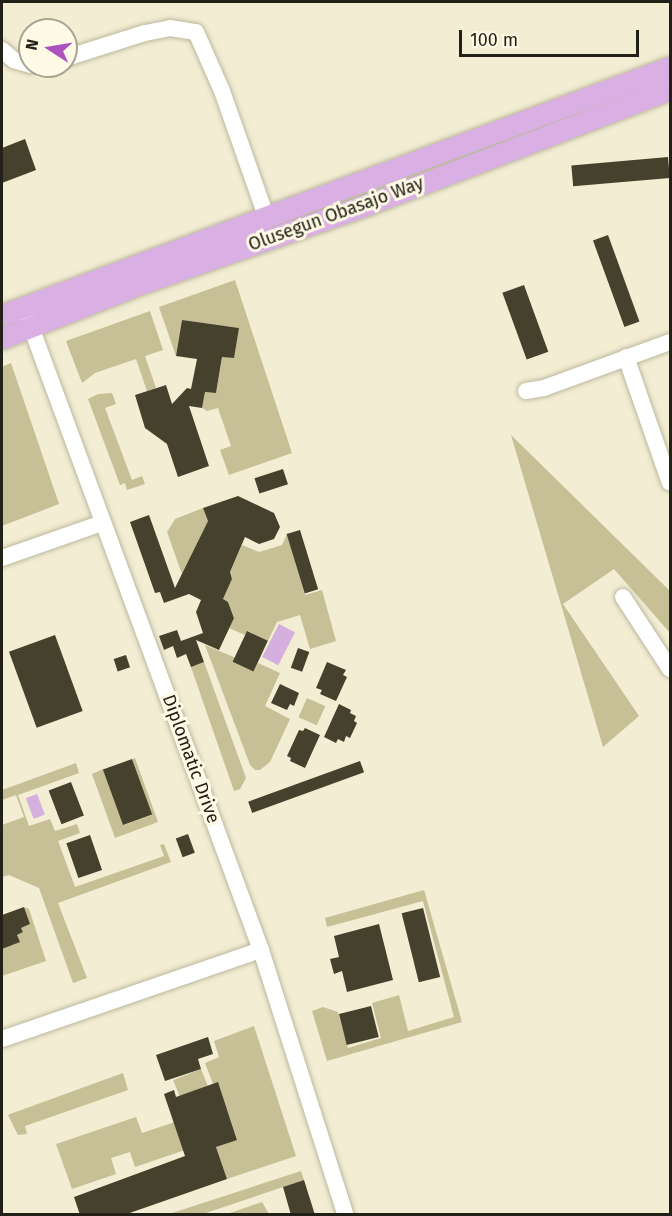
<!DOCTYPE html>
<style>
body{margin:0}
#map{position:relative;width:672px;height:1216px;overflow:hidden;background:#f2edd3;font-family:"Fira Sans",sans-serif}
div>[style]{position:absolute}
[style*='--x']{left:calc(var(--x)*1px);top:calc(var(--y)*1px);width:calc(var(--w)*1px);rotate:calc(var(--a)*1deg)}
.green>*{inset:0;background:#c7bf95;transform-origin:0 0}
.water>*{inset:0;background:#d5afde;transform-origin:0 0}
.building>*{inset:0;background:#45412c;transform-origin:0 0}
.roads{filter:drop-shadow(0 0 2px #bcb89e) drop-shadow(0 0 2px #bcb89e)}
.minor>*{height:16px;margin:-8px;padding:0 8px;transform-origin:8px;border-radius:8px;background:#fff}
.major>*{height:21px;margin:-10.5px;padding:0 10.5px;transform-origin:10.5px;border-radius:10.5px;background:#daafe4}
span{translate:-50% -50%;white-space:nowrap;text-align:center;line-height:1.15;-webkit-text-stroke:6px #fefae5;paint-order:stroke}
.street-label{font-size:18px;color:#232117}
.frame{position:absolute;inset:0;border:3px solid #232117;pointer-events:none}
.north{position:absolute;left:18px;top:18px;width:60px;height:60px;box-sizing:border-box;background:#fefae5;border:2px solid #a6a393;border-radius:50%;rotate:282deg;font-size:16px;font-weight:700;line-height:24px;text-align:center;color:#232117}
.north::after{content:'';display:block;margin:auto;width:21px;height:27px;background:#ac53c0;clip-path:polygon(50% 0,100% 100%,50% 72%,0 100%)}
.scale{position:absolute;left:459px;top:30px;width:180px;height:27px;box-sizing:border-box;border:3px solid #232117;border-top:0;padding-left:8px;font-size:18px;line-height:21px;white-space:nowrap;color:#232117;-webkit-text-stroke:4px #fefae5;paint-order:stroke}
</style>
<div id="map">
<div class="green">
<div style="clip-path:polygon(evenodd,235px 280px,292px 453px,229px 475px,220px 450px,231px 446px,218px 408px,207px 411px,202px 408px,205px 392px,216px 393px,222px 359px,202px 355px,207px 324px,182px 320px,176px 356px,159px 307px,235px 280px,225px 326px,239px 328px,233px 358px,219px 356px,225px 326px)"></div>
<div style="clip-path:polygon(150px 311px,163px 350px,145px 356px,156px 388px,147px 391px,136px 359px,95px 373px,82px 383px,66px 341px)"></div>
<div style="clip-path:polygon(11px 363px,59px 504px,2px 526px,2px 367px)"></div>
<div style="clip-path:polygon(112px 393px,116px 404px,105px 408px,132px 480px,142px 476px,145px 484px,127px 490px,125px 483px,120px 485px,88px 399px,98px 394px)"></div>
<div style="clip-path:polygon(511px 435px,670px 591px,670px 633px,614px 569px,563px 604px,639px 716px,603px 747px)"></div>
<div style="clip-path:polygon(203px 508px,208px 521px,182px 574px,167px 532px,175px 519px)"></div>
<div style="clip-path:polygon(287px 534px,305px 595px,322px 590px,336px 641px,310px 649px,300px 615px,277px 622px,268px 641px,248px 631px,245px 635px,229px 628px,234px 617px,228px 602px,223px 599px,232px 579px,230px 572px,242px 545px,259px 552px,282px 545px)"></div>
<div style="clip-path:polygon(205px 645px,236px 658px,234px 662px,254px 671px,258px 663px,280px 673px,265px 706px,290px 719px,270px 762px,260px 770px,255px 770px,250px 765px)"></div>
<div style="clip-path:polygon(204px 662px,246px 778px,240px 789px,234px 791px,191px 667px)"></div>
<div style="left:307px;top:698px;width:20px;height:21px;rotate:24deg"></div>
<div style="clip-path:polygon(135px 758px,158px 822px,115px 838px,92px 774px,103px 769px,124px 825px,152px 815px,132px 759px)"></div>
<div style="clip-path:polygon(76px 763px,79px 773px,18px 795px,29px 826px,50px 819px,55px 831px,77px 824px,80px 833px,58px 841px,75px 887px,164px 856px,160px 845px,164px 844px,171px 862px,58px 903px,87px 978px,73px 983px,39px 888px,9px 875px,2px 877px,2px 825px,24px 817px,16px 795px,2px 800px,2px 790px)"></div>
<div style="clip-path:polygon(424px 890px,462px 1022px,327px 1061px,312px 1011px,323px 1007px,338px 1012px,348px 1048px,381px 1038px,372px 1003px,399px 995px,408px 1031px,454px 1017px,423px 901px,327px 927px,325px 918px)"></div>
<div style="clip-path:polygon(24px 907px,29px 909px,46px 961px,2px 976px,2px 949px,19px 942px,17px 935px,23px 932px,21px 928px,30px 924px)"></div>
<div style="clip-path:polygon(254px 1026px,296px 1156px,227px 1179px,216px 1147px,237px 1139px,218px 1083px,213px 1084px,205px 1063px,219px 1057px,214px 1041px)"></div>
<div style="left:201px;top:1069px;width:18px;height:30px;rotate:68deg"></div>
<div style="clip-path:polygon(123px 1073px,128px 1090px,25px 1126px,27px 1134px,18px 1135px,8px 1115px,2px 1117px)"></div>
<div style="clip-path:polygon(136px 1117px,142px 1133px,175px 1122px,185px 1150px,135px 1167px,130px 1152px,111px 1158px,116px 1174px,72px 1189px,56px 1144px)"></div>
<div style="clip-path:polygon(301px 1171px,304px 1180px,203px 1214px,169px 1214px)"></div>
<div style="clip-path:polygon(262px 1202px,269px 1214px,227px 1214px)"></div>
</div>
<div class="water">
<div style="left:279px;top:624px;width:18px;height:37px;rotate:27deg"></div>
<div style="left:37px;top:794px;width:22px;height:12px;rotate:69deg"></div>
</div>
<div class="building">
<div style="clip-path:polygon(25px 139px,36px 170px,2px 183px,2px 148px)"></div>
<div style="left:668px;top:157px;width:21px;height:97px;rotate:85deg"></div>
<div style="left:608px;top:235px;width:92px;height:16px;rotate:70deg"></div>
<div style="left:524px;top:285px;width:71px;height:23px;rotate:70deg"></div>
<div style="clip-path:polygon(182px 320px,239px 328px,234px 358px,222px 357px,216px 393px,205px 392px,202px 408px,189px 406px,209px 466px,178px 477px,167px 444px,145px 428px,135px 395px,166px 385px,172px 404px,187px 388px,191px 389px,197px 359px,176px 356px)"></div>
<div style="left:283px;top:469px;width:16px;height:30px;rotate:72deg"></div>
<div style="clip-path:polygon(238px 496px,274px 513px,280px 527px,274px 539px,259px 544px,245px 537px,230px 572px,232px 579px,223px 599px,228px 602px,234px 618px,219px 650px,196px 640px,204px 662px,191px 667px,186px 654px,177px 658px,173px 646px,164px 650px,159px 636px,177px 630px,181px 641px,203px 633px,196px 612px,201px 600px,189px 594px,164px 603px,160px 592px,155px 593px,130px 522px,149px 515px,175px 588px,208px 521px,203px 508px)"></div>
<div style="left:300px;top:530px;width:62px;height:14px;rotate:73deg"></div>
<div style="left:247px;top:631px;width:23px;height:34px;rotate:25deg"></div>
<div style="left:55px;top:635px;width:81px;height:49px;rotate:70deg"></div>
<div style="left:298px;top:648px;width:12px;height:21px;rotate:20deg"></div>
<div style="left:126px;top:655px;width:13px;height:13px;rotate:72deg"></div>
<div style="clip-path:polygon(327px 662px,346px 670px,343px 675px,347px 677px,336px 701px,320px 694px,322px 690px,316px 688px)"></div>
<div style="clip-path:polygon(280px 684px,299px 693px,294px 706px,290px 704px,287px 710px,271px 703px)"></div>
<div style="clip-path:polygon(339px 704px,351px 710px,350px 713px,356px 716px,354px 721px,357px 723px,350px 738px,346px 736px,344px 742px,338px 739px,336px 743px,324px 737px)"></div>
<div style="clip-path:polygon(305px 728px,320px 735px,305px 768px,290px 761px,291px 758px,287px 756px,299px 730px,303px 731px)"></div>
<div style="left:132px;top:759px;width:59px;height:31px;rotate:70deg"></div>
<div style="left:360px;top:761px;width:12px;height:119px;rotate:70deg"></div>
<div style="left:71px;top:782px;width:36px;height:24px;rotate:69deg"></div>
<div style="left:188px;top:834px;width:20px;height:13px;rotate:70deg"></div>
<div style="left:90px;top:835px;width:37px;height:25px;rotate:71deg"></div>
<div style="clip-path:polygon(24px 907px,30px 924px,21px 928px,23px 932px,17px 935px,20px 942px,2px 949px,2px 915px)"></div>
<div style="left:423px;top:908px;width:71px;height:22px;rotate:76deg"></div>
<div style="clip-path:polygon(379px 924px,393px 980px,347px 992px,342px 971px,334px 974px,330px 959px,339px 957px,334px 936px)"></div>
<div style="left:371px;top:1006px;width:32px;height:33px;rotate:76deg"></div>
<div style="clip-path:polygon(208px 1037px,213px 1054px,198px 1059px,201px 1069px,165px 1081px,156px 1055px)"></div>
<div style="clip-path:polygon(218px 1082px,237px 1140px,216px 1147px,227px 1179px,124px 1215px,80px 1215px,74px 1197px,185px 1156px,164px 1094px,174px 1090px,176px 1097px)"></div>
<div style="clip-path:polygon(304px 1180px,315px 1215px,291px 1215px,283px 1187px)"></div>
</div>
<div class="roads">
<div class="minor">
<div style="--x:2;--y:50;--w:16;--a:40"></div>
<div style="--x:14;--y:60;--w:17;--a:17"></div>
<div style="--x:66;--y:58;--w:83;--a:-17.6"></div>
<div style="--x:145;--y:33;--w:25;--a:-11"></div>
<div style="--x:170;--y:28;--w:26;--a:9"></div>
<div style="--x:196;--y:32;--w:64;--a:66.2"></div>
<div style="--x:222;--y:91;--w:133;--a:70.6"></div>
<div style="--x:27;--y:316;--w:676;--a:69.74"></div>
<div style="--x:261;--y:950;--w:277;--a:72.3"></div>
<div style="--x:626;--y:357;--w:133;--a:70.8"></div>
<div style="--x:526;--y:391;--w:18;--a:-9"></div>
<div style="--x:544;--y:388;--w:134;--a:-20.1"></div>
<div style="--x:2;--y:558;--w:106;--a:-19.3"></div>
<div style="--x:623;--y:597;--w:86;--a:56.9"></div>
<div style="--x:2;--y:1039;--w:274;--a:-19"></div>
</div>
<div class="major">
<div style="--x:2;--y:315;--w:713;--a:-20.37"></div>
<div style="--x:2;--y:338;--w:154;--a:-21.4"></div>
<div style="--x:145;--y:282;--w:237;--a:-19.2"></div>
<div style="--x:369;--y:204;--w:322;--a:-20.9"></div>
</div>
</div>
<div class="street-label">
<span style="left:336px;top:214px;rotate:-20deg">Olusegun Obasajo Way</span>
<span style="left:191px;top:759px;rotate:70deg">Diplomatic Drive</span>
</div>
<div class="frame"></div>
<div class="north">N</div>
<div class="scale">100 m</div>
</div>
